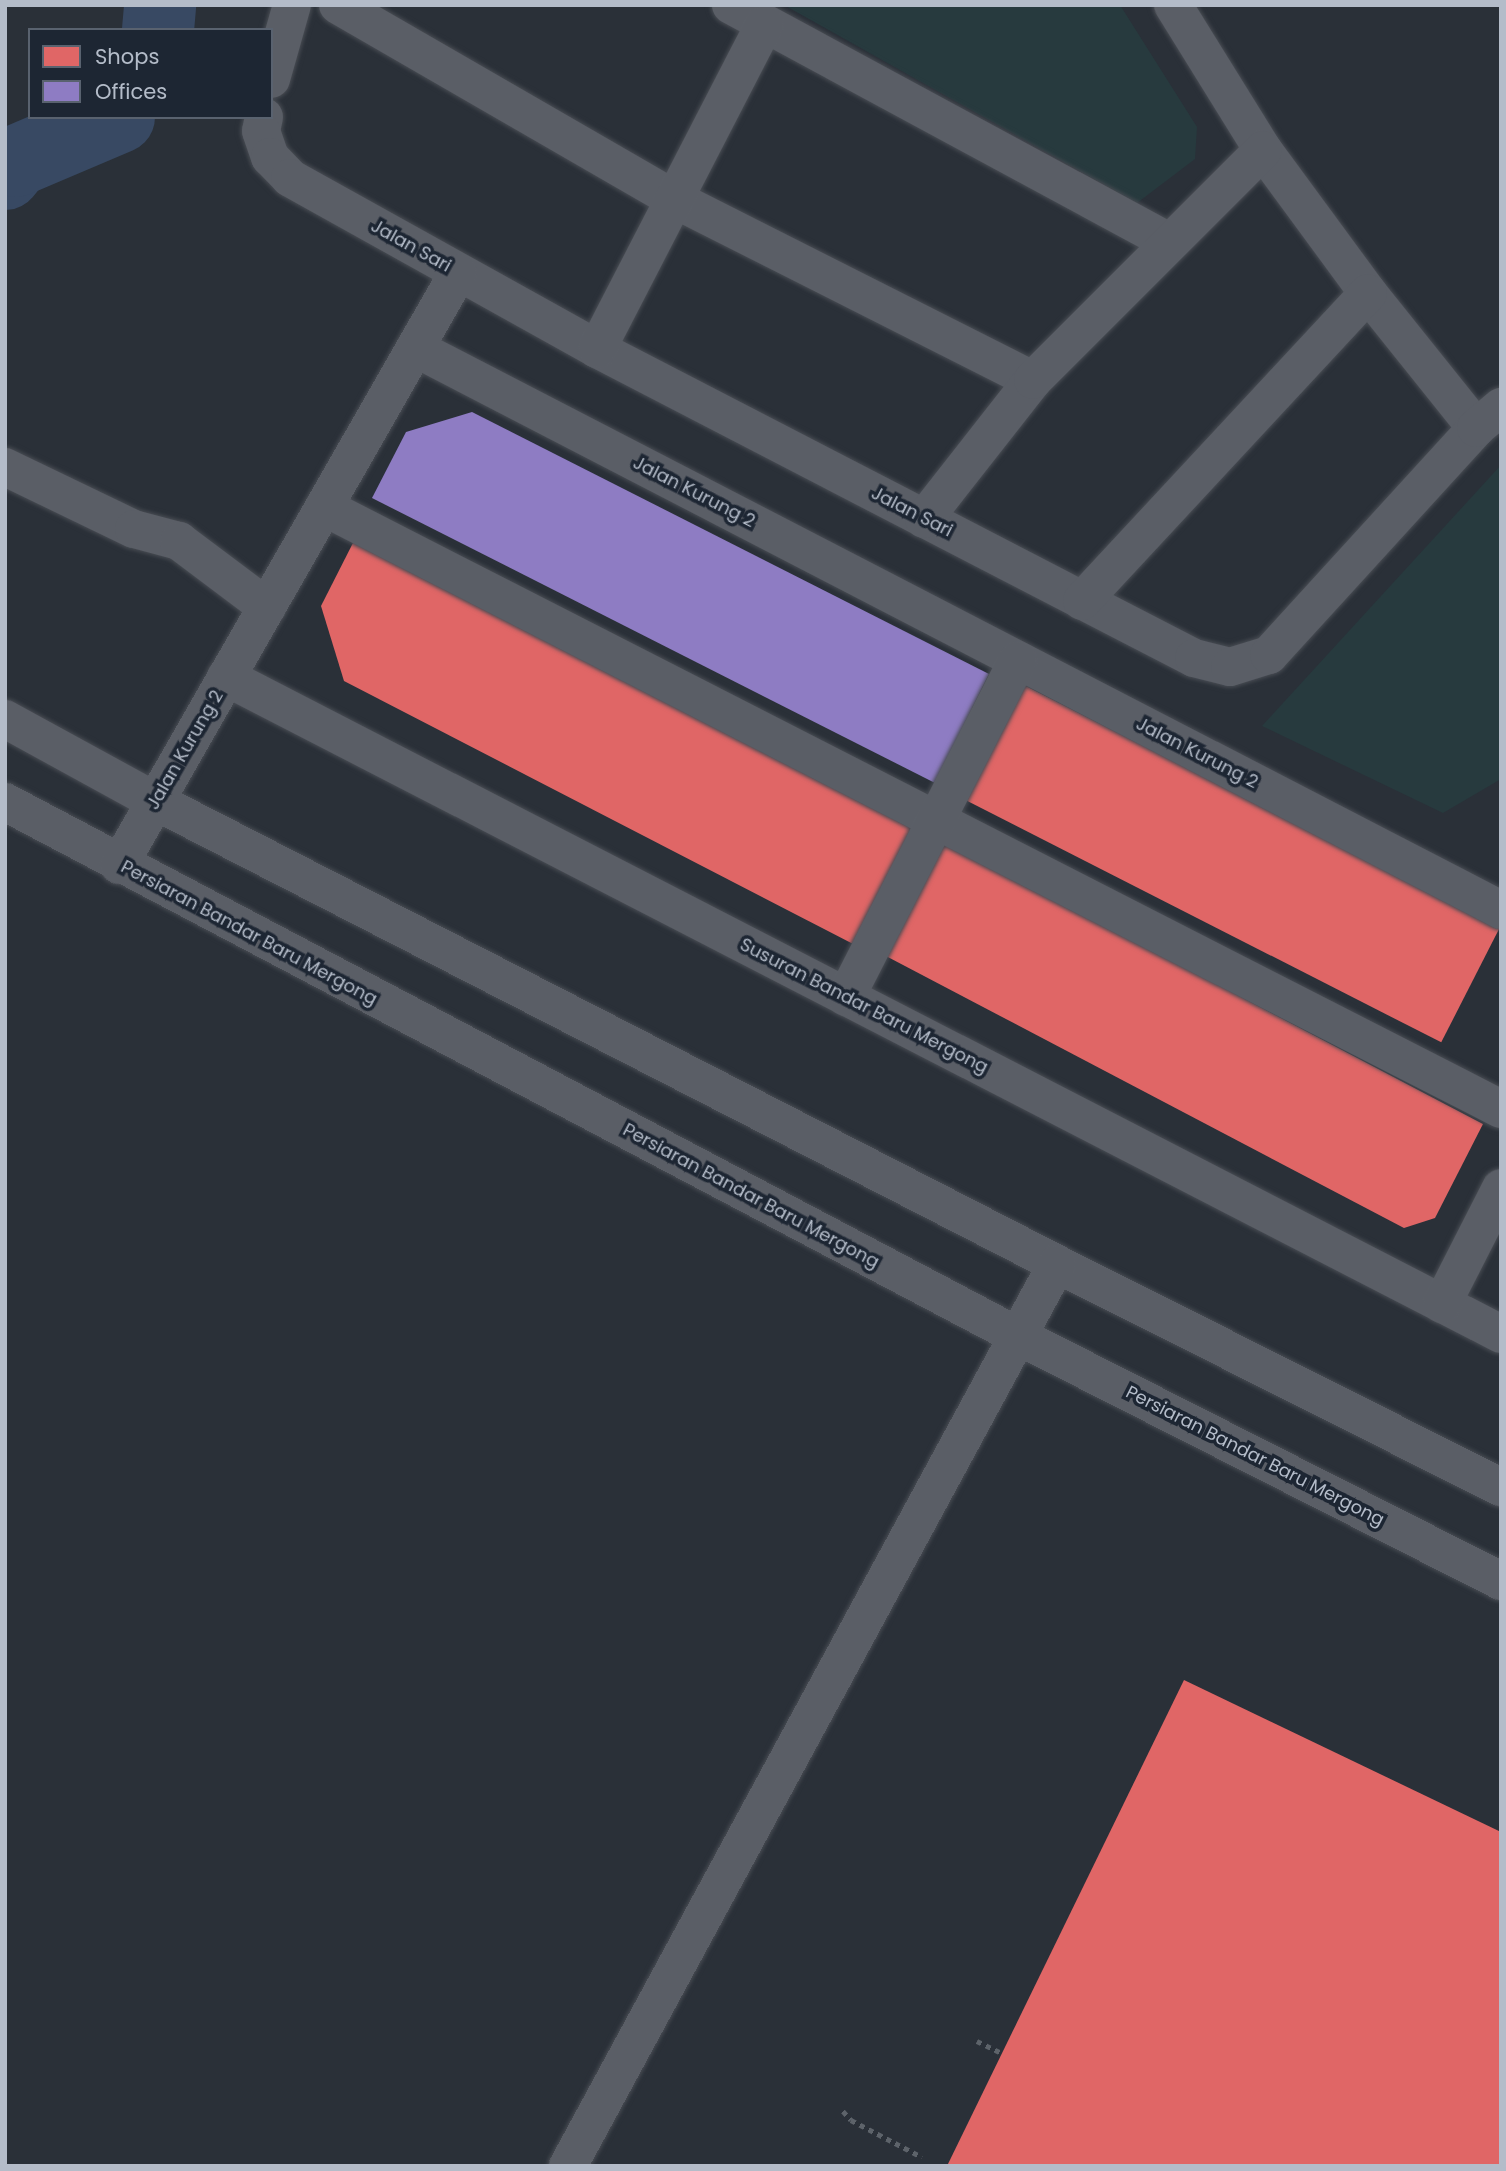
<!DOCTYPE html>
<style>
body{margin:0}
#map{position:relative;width:1506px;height:2171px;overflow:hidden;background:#2a3038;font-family:Poppins,sans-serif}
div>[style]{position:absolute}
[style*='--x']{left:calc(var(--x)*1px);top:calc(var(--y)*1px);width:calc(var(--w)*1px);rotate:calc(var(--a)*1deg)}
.green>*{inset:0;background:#273a3e}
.shops>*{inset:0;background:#e06666;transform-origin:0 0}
.offices>*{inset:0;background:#8e7cc3}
.river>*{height:72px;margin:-36px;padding:0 36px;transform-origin:36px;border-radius:36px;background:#384963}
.path>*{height:4.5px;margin-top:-2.25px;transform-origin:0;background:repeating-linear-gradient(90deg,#5d636a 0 5px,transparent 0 10px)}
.roads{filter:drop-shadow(0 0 2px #484c53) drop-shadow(0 0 2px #484c53)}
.minor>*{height:38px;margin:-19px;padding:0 19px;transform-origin:19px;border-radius:19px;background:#5a5e66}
span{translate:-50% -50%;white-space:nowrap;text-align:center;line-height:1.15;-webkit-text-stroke:7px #1d2633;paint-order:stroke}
.street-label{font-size:18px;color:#b4bcc9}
.frame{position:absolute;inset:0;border:7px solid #b4bcc9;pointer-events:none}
.legend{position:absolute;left:28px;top:28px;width:245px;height:91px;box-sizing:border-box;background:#1d2633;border:2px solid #59626f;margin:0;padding:9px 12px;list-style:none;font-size:21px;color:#b4bcc9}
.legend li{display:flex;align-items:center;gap:14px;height:35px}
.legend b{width:35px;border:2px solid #59626f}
</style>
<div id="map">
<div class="green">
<div style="clip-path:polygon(784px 5px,1120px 5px,1197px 127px,1195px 159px,1137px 203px)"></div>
<div style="clip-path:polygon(1501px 465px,1501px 779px,1443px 813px,1262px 726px)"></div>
</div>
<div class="shops">
<div style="clip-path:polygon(356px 537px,918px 827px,857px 946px,344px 681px,321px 606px)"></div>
<div style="left:1024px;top:685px;width:534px;height:129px;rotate:27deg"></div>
<div style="clip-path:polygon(944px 841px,1483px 1124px,1435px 1218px,1404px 1228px,884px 955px)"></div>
<div style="clip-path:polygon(1184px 1680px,1501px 1832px,1501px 2166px,947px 2166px)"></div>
</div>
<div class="offices">
<div style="clip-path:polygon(472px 412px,989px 674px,935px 783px,372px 498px,406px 432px)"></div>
</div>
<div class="river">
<div style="--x:158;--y:30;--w:25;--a:-85"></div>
<div style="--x:5;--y:174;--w:17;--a:-50"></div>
<div style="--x:16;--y:161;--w:112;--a:-23.1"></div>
</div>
<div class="path">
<div style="--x:977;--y:2041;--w:28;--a:26"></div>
<div style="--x:843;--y:2111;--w:12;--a:48"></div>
<div style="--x:851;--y:2120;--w:80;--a:27.5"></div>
</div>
<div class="roads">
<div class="minor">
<div style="--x:338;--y:5;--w:388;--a:30"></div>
<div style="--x:674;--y:199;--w:402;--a:26.8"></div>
<div style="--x:731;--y:5;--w:498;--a:28.4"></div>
<div style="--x:1173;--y:5;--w:171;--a:58.2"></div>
<div style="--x:1263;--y:150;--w:177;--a:53.7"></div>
<div style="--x:1368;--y:293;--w:173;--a:51.3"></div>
<div style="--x:271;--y:79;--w:77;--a:-74.2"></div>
<div style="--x:264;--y:117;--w:14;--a:102"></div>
<div style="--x:261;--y:131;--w:28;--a:71"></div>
<div style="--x:270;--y:157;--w:29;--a:46"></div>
<div style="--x:290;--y:178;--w:351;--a:29.1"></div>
<div style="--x:597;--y:349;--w:672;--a:27.37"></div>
<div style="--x:1194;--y:658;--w:37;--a:14"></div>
<div style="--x:1230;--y:667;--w:41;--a:-17.1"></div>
<div style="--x:1269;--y:655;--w:307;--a:-47.6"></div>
<div style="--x:1476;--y:428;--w:33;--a:-40"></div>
<div style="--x:415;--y:348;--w:1223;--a:27.36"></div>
<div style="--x:597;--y:349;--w:365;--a:-62.7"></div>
<div style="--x:5;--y:467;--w:143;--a:25.7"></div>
<div style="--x:134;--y:529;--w:47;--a:14.9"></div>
<div style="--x:179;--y:541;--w:110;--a:36.9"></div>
<div style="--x:324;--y:507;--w:1322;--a:27.09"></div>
<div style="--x:924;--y:519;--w:177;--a:-51.9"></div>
<div style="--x:1033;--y:380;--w:325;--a:-45"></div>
<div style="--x:1082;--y:601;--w:420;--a:-47.1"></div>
<div style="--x:226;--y:677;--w:1434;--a:27.26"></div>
<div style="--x:5;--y:719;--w:171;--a:28.7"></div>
<div style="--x:155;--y:801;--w:1014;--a:27.17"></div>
<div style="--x:1057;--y:1264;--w:497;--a:26.7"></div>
<div style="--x:5;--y:802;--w:1145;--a:27.8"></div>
<div style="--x:1018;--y:1336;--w:542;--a:26.9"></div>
<div style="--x:119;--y:865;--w:682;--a:-60.2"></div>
<div style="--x:846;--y:997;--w:378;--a:-63"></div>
<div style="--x:1442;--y:1304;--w:130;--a:-63"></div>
<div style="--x:568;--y:2166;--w:1026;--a:-61.54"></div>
</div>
</div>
<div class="street-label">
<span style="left:411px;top:246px;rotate:29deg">Jalan Sari</span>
<span style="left:694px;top:492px;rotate:27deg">Jalan Kurung 2</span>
<span style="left:912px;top:512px;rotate:27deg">Jalan Sari</span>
<span style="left:185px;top:750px;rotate:-60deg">Jalan Kurung 2</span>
<span style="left:1197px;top:753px;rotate:27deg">Jalan Kurung 2</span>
<span style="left:249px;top:933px;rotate:28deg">Persiaran Bandar Baru Mergong</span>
<span style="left:864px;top:1006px;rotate:27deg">Susuran Bandar Baru Mergong</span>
<span style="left:751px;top:1196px;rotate:28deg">Persiaran Bandar Baru Mergong</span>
<span style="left:1255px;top:1456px;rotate:27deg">Persiaran Bandar Baru Mergong</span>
</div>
<div class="frame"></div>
<ul class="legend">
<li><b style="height:19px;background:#e06666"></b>Shops</li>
<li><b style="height:19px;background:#8e7cc3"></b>Offices</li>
</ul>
</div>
